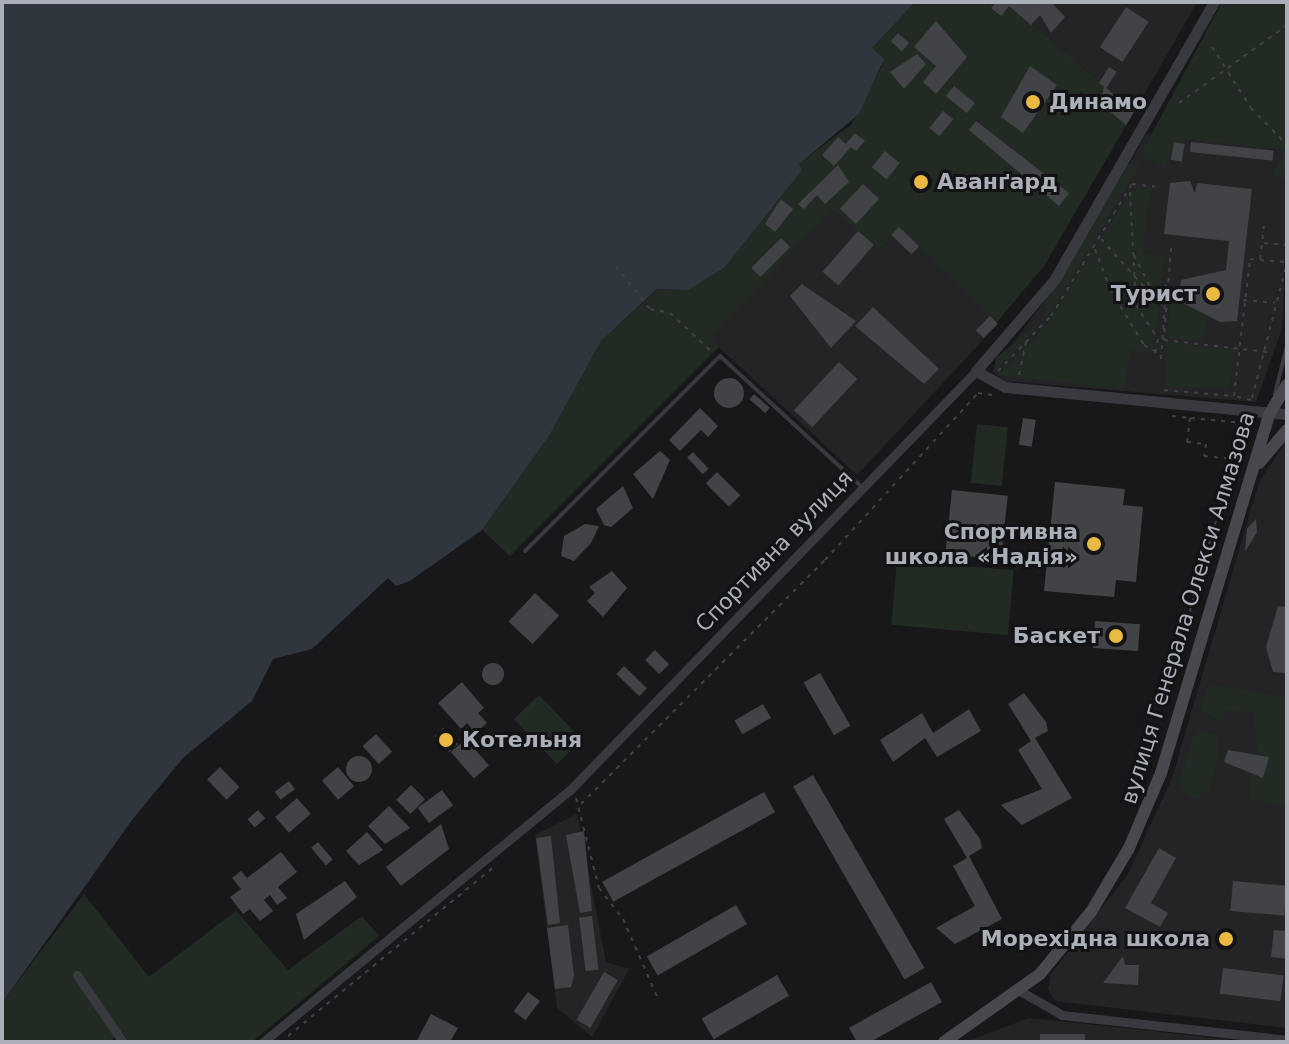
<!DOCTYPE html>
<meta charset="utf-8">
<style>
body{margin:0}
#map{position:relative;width:1289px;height:1044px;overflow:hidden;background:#18181a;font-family:"DejaVu Sans",sans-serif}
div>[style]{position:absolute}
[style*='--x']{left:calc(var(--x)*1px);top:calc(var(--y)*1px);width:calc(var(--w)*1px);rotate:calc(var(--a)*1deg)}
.built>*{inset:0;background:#242427}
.green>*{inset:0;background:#222a24;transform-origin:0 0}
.water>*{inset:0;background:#2f363e}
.building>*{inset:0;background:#424347;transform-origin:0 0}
.round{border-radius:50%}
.path>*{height:2px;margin-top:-1px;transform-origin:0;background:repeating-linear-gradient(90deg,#3f4146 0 4px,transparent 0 10px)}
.service>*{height:4px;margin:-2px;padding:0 2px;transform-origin:2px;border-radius:2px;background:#393a3f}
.minor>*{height:9px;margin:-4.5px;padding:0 4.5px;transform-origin:4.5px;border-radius:4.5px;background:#393a3f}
.tertiary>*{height:11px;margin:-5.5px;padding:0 5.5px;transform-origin:5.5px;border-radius:5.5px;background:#393a3f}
.secondary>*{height:12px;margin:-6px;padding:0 6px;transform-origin:6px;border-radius:6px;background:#47494f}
.dots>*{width:22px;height:22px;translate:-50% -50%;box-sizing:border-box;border:4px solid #131315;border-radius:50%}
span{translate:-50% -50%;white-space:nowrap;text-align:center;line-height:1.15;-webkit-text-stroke:6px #131315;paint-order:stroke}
.poi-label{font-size:22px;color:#abafb9;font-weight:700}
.left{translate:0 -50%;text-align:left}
.right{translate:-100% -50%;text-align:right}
.street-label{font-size:22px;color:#abafb9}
.frame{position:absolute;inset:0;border:4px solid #abafb9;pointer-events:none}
</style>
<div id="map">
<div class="built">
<div style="clip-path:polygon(1007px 2px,1197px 2px,1134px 112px)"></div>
<div style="clip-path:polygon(1147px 133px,1287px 150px,1283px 326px,1256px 402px,1005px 381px,992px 372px,1066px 272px)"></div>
<div style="clip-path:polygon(832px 208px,882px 247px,899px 227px,998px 324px,857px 475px,709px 338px)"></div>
<div style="clip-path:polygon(1287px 440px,1287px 1028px,1055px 1001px,1048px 989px,1051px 974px,1128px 874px,1172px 778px,1259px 482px)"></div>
<div style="clip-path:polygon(577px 814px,606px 962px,629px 969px,592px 1037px,557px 1008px,535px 835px)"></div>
<div style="clip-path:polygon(1029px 1018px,1152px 1031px,1247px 1042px,965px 1042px)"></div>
</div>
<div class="green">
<div style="clip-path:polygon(1007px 2px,1134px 112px,1044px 266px,996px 323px,900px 228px,882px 247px,874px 245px,832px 209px,710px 338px,719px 347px,510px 556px,482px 530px,549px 436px,601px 341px,658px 289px,688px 290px,724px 268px,801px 170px,798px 164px,851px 125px,882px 66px,871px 49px,912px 3px)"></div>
<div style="clip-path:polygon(1222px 2px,1287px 2px,1287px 180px,1273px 174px,1286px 150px,1187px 139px,1174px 143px,1165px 167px,1141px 154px)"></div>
<div style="clip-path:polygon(1128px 164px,1140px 165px,1060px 298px,1045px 318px,1030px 335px,993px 373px,996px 358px,1044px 318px,1045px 304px)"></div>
<div style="clip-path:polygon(1135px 185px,1150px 187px,1143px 253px,1165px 256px,1153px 353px,1131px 350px,1124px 389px,998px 375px,1045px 328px)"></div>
<div style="clip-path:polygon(1171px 295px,1206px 316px,1203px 341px,1167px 337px)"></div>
<div style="clip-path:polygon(1166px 342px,1235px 351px,1230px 388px,1166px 386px)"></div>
<div style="left:977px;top:424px;width:31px;height:59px;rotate:6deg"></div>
<div style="left:897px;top:560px;width:117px;height:65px;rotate:5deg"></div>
<div style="clip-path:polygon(1216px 685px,1287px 697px,1287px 808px,1251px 799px,1251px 774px,1263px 778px,1268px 757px,1257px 754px,1254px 713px,1226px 710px,1223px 723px,1201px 709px,1206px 689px)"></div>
<div style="left:539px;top:695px;width:62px;height:35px;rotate:46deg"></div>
<div style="clip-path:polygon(1202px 730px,1217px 736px,1220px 752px,1208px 793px,1192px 800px,1179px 784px,1192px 739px)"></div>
<div style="clip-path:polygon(84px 894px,149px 977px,236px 911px,288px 970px,362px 916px,379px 936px,252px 1042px,129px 1042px,121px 1030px,110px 1042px,2px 1042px,2px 1003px)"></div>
</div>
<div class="water">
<div style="clip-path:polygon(2px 2px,915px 2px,872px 48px,884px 59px,859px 114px,799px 164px,802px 170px,724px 268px,688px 290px,657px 289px,601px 341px,549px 436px,482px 530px,410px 581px,396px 586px,388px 578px,312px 649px,273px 659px,252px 701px,183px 758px,132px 820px,2px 1003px)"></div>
</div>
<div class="building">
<div style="clip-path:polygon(996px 2px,1051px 2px,1065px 17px,1051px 33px,1040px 15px,1031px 25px,1009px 6px,1001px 16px,991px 8px)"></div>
<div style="left:1126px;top:7px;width:27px;height:48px;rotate:33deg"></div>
<div style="clip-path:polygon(936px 21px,967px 57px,936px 94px,923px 82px,936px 66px,914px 47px)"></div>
<div style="left:898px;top:33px;width:15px;height:11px;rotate:42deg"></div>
<div style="clip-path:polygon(917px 54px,926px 64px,904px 89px,890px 72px)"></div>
<div style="clip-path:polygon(1030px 66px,1057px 85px,1023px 133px,1001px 117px)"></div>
<div style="left:1109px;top:67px;width:9px;height:19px;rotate:32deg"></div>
<div style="left:954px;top:86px;width:27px;height:13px;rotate:39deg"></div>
<div style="clip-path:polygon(1104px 86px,1134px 112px,1126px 125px,1101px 104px)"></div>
<div style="left:943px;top:111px;width:13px;height:22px;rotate:39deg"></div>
<div style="clip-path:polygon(976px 121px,1069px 193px,1059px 206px,969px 130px)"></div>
<div style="clip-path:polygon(855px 133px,865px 141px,856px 151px,851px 147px,834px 166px,822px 155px,838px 137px,846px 144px)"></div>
<div style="left:1174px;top:142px;width:11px;height:18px;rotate:10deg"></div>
<div style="left:1191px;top:142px;width:83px;height:10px;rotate:6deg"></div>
<div style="left:885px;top:151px;width:19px;height:21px;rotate:39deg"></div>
<div style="clip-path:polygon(838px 165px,849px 182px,825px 204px,817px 195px,804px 209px,798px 204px)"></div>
<div style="clip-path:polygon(1190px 181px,1195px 193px,1197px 183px,1252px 189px,1237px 321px,1220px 322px,1179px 301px,1181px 280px,1226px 270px,1229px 241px,1164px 234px,1170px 183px)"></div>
<div style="left:863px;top:184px;width:22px;height:34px;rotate:43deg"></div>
<div style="clip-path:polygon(781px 199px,793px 209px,775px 232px,765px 224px)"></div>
<div style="left:899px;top:227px;width:28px;height:11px;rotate:44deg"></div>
<div style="left:858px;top:231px;width:21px;height:54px;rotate:41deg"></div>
<div style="left:781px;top:238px;width:13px;height:42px;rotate:45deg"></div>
<div style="clip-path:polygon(802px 284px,856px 321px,831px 348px,790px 296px)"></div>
<div style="clip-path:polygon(873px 307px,939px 369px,924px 384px,855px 326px)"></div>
<div style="left:990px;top:316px;width:11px;height:20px;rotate:45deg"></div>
<div style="left:839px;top:362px;width:25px;height:66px;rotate:43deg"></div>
<div class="round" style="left:714px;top:378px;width:30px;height:30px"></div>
<div style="left:754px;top:394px;width:21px;height:7px;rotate:41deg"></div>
<div style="clip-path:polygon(700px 408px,718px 426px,708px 437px,701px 430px,680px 451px,669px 440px)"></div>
<div style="left:1023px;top:418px;width:13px;height:27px;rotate:9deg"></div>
<div style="clip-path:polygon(660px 451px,670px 460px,653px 499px,633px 474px)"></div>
<div style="left:693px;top:452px;width:23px;height:8px;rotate:47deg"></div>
<div style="left:717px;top:472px;width:33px;height:16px;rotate:45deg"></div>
<div style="clip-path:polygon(1055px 482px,1125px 489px,1123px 505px,1143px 507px,1136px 582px,1116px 580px,1114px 597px,1044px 591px)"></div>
<div style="clip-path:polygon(623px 486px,633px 508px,611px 527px,604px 525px,596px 509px)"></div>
<div style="left:952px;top:490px;width:56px;height:64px;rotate:6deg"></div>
<div style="clip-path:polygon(1256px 519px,1257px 532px,1245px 552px,1247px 529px)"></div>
<div style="clip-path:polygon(585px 524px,599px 526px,591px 543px,574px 561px,561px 556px,564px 536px)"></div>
<div style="clip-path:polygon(612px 571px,627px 588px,603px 617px,587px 601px,595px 593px,589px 587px)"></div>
<div style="left:535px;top:593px;width:33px;height:39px;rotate:43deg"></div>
<div style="clip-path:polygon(1278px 606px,1287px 607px,1287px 673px,1273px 672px,1266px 647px)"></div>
<div style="left:1095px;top:621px;width:45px;height:27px;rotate:4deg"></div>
<div style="left:655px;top:650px;width:20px;height:14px;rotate:45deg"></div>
<div class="round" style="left:482px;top:663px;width:22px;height:22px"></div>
<div style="left:624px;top:666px;width:32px;height:11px;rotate:44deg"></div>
<div style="left:820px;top:673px;width:61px;height:19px;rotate:60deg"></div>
<div style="clip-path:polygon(462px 682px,484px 708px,478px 713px,487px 723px,475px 733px,467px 723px,461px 729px,438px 703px)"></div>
<div style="clip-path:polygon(1024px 693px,1046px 722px,1048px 731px,1035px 738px,1072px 798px,1022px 825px,1001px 805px,1042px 789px,1018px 750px,1031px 741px,1008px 704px)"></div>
<div style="left:763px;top:704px;width:16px;height:33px;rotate:60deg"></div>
<div style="clip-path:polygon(969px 709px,981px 731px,937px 757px,925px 738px,893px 762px,880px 740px,922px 713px,933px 733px)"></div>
<div style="left:443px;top:728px;width:22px;height:12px;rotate:47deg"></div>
<div style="left:376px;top:734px;width:24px;height:18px;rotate:48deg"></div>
<div style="left:466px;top:739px;width:35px;height:20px;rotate:49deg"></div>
<div style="clip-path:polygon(1228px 750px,1269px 757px,1263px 778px,1224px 762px)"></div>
<div class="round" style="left:346px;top:756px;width:26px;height:26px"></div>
<div style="left:220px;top:767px;width:28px;height:18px;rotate:46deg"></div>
<div style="left:338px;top:767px;width:25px;height:21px;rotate:50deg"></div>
<div style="left:813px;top:775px;width:223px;height:23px;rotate:60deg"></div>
<div style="left:289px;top:781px;width:10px;height:18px;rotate:53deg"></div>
<div style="left:411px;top:785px;width:20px;height:21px;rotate:45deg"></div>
<div style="left:442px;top:790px;width:19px;height:30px;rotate:54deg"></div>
<div style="left:764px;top:792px;width:23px;height:185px;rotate:61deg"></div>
<div style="left:297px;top:798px;width:21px;height:29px;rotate:49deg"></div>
<div style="clip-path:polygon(389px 806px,410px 828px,385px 844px,368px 826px)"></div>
<div style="left:258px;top:810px;width:11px;height:14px;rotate:49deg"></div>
<div style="clip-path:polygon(959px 810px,980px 839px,982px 848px,969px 856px,1002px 919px,955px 944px,936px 928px,975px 906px,953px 866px,967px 858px,944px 819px)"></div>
<div style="clip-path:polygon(441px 824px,449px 849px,401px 886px,386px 867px)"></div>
<div style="clip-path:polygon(584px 831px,592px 911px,580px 913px,566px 835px)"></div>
<div style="clip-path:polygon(367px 832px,383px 850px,359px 865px,346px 851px)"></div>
<div style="clip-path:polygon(551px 836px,560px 923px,548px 925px,536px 838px)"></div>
<div style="left:318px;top:842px;width:23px;height:9px;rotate:50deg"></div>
<div style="clip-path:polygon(1159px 848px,1176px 858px,1151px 903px,1168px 913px,1160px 927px,1125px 908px)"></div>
<div style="clip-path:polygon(281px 852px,297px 872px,278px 887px,287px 898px,277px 905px,270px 895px,264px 900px,273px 911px,260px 921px,250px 909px,243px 914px,230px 897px,241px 889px,232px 878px,241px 871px,247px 878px)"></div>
<div style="clip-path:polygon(345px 881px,357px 897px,304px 940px,296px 914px)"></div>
<div style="left:1233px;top:881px;width:54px;height:30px;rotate:5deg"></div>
<div style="left:736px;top:905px;width:22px;height:103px;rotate:60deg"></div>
<div style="left:592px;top:916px;width:54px;height:13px;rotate:83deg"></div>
<div style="clip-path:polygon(568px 925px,574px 976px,571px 987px,555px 989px,547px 928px)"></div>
<div style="clip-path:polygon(1274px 930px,1287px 931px,1287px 959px,1271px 957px)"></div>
<div style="clip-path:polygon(1123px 956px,1125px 965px,1139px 965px,1138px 985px,1103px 983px)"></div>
<div style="left:1223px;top:968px;width:61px;height:26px;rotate:7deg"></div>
<div style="left:604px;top:972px;width:16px;height:55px;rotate:30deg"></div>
<div style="left:777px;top:975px;width:24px;height:87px;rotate:60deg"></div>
<div style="clip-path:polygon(931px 982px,942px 1002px,870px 1042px,857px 1042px,849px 1028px)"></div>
<div style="left:528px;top:992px;width:15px;height:24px;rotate:37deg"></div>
<div style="clip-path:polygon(431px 1014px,458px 1028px,450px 1042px,416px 1042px)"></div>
<div style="left:1085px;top:1034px;width:8px;height:45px;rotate:90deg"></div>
</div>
<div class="path">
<div style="--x:1212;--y:47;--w:72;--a:57.4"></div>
<div style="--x:1251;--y:108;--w:52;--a:45.8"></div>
<div style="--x:1179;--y:103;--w:133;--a:-35.8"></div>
<div style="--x:1130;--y:192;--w:113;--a:87"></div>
<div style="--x:1136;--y:305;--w:40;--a:57.1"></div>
<div style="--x:1158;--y:339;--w:15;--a:101"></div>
<div style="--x:1101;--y:239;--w:67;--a:48"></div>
<div style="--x:1146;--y:289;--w:17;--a:24"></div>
<div style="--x:1264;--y:243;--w:23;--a:5"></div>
<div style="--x:1171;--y:248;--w:92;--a:94.4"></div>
<div style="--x:1164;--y:340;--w:104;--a:6.6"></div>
<div style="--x:1095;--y:249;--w:43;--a:69.4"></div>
<div style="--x:1110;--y:289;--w:66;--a:58.7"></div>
<div style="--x:1144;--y:345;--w:13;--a:29"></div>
<div style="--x:1134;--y:255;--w:40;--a:63.4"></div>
<div style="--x:1260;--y:259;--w:33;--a:-83"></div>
<div style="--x:616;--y:266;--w:55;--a:51.7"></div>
<div style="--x:650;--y:309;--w:20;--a:11"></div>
<div style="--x:670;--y:313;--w:59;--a:42.9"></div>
<div style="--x:1243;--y:300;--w:32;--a:5"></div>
<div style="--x:1161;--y:359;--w:74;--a:-86.1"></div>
<div style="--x:998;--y:371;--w:76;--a:-46.1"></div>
<div style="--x:1051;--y:316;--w:155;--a:-58.5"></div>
<div style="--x:1132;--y:184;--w:23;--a:7"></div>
<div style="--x:1019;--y:375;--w:34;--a:-78"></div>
<div style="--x:1164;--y:390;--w:70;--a:4.9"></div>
<div style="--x:1252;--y:398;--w:139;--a:-75.5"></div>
<div style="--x:1251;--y:400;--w:17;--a:-167"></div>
<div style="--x:1234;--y:396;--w:138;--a:-83.3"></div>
<div style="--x:1250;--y:259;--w:37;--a:5"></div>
<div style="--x:1172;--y:416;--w:18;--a:6"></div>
<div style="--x:1190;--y:418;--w:24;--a:97"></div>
<div style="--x:1187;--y:442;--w:19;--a:6"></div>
<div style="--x:1206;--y:444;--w:12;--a:99"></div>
<div style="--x:1204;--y:456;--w:31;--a:6"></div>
<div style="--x:1191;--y:418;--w:53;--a:5.4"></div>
<div style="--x:1187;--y:621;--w:205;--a:-73.9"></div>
<div style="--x:576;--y:798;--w:93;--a:75.7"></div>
<div style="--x:599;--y:888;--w:39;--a:52"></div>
<div style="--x:623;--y:919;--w:90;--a:66.3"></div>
<div style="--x:581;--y:804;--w:345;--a:-45"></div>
<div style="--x:825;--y:560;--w:226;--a:-47.5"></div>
<div style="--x:978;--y:393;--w:15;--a:8"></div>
<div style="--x:288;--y:1036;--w:269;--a:-39.4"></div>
</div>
<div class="service">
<div style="--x:1275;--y:394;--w:49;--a:-76"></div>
<div style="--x:525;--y:551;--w:276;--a:-45"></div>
<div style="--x:720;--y:356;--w:192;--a:42.7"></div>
</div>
<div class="minor">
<div style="--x:77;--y:975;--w:81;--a:55.5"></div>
<div style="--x:1020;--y:991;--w:48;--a:29.7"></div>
<div style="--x:1062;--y:1015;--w:226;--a:6.3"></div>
<div style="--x:263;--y:1042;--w:397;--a:-39.4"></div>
<div style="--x:570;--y:790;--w:583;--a:-45.9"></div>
</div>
<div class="tertiary">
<div style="--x:1214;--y:2;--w:319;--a:119.9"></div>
<div style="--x:1055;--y:279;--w:121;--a:130.7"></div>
<div style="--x:976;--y:371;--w:33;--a:29"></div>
<div style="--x:1005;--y:387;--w:283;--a:5.5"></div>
</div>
<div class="secondary">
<div style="--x:1259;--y:463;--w:43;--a:-49.7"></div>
<div style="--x:944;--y:1042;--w:118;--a:-35.3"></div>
<div style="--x:1040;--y:974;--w:80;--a:-50.6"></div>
<div style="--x:1091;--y:912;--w:74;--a:-59.3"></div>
<div style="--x:1129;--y:848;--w:82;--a:-66.9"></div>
<div style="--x:1161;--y:773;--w:376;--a:-73.2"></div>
<div style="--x:1270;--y:413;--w:33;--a:-59"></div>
</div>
<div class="dots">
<div style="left:1033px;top:102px;background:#e9b941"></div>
<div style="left:921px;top:182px;background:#e9b941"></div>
<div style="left:1213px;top:294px;background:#e9b941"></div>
<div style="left:1094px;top:544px;background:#e9b941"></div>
<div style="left:1116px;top:636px;background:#e9b941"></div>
<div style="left:446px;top:740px;background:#e9b941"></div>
<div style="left:1226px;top:939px;background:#e9b941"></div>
</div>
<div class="poi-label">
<span class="left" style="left:1049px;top:102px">Динамо</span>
<span class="left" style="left:937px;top:182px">Аванґард</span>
<span class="right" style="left:1197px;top:294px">Турист</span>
<span class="right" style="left:1078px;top:544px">Спортивна<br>школа «Надія»</span>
<span class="right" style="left:1100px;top:636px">Баскет</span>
<span class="left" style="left:462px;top:740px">Котельня</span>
<span class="right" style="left:1210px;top:939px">Морехідна школа</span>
</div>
<div class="street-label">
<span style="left:774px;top:551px;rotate:-46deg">Спортивна вулиця</span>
<span style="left:1188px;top:608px;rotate:-73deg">вулиця Генерала Олекси Алмазова</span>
</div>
<div class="frame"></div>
</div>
